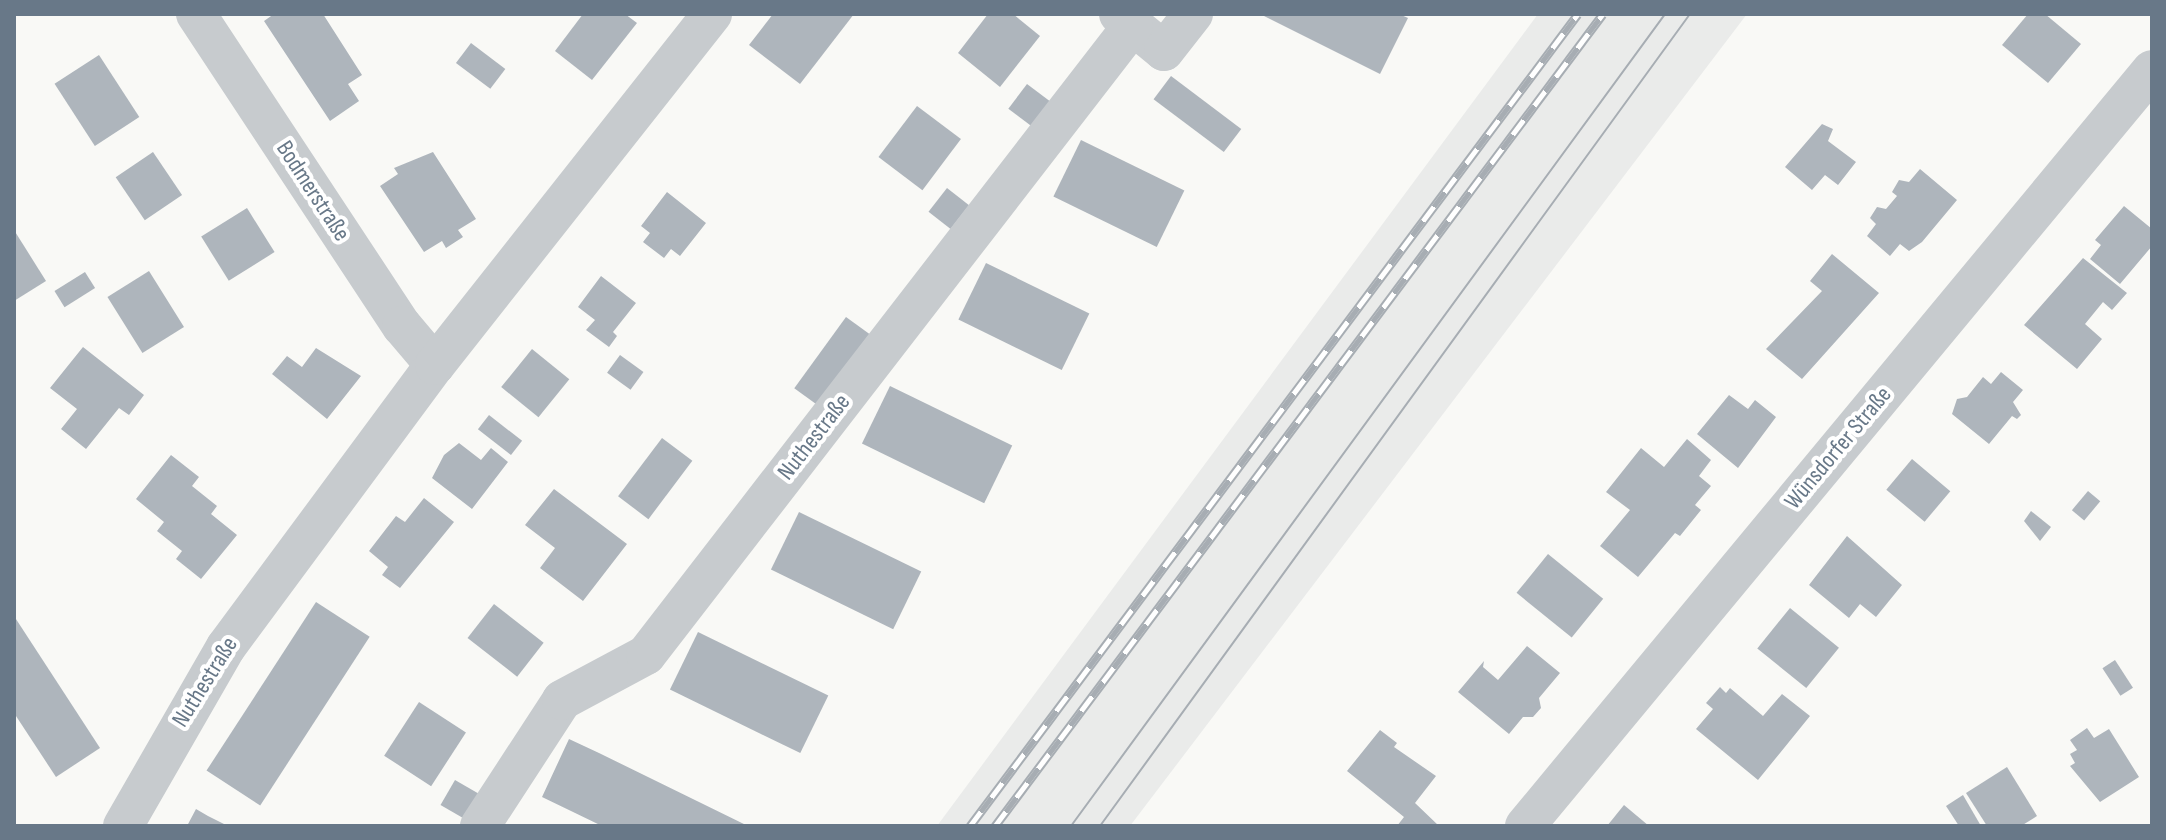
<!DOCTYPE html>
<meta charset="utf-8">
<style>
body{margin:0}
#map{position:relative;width:2166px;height:840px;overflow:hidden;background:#f9f9f6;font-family:"Sofia Sans Condensed",sans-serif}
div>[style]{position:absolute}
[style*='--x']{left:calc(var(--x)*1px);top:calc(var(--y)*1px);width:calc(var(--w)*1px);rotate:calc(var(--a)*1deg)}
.built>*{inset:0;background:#eaebea}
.building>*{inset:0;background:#aeb5bc;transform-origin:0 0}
.street>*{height:40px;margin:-20px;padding:0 20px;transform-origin:20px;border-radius:20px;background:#c7cbce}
.tram>*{height:2px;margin:-1px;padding:0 1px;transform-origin:1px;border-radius:1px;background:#a7adb3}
.rail>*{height:9px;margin-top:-4.5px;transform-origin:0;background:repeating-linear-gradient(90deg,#fff 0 18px,#a7adb3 0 36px);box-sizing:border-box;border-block:2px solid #a7adb3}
span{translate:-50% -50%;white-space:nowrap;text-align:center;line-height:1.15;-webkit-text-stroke:8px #fff;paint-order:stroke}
.street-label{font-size:24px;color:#687888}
.frame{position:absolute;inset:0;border:16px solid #687888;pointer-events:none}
</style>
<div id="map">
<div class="built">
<div style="clip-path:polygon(1538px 14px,1747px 14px,1130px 826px,937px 826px)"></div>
</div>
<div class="building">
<div style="clip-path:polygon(274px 14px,323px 14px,362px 75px,348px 84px,359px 101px,330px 121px,264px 21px)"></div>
<div style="clip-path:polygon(583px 14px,625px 14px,637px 23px,592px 80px,555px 51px)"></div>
<div style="clip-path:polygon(773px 14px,854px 14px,800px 84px,749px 45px)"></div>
<div style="clip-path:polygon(988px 14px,1013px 14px,1040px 36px,1000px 87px,958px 53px)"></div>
<div style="clip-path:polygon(1260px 14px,1399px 14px,1408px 18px,1380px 74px)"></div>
<div style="clip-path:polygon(2028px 14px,2045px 14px,2081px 44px,2048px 83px,2002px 45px)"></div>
<div style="left:471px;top:43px;width:43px;height:25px;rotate:37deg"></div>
<div style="left:99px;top:55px;width:74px;height:53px;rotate:57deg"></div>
<div style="left:1171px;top:76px;width:88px;height:29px;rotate:37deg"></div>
<div style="left:1027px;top:84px;width:30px;height:31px;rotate:37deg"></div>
<div style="left:917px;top:106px;width:55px;height:64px;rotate:37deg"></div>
<div style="clip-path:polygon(1822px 124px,1833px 129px,1828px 141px,1856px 162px,1838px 185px,1825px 175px,1812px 190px,1785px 167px)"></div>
<div style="left:1081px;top:140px;width:115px;height:63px;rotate:26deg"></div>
<div style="left:153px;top:152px;width:52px;height:45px;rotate:56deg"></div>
<div style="clip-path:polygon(433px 152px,476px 219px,458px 230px,463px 237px,446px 248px,442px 241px,424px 252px,380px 186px,398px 174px,394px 168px)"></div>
<div style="clip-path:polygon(1920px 169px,1957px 200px,1922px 242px,1909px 251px,1900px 244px,1890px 256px,1867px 236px,1876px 224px,1870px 218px,1877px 207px,1886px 209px,1897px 196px,1892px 192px,1899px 180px,1909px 182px)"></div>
<div style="left:947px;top:188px;width:28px;height:30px;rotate:38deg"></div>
<div style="clip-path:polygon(667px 192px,706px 223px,680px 256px,671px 249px,664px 258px,643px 242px,650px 233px,641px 226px)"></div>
<div style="clip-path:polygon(2124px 206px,2152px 229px,2152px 246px,2120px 284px,2090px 259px,2101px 245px,2095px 240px)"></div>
<div style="left:247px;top:208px;width:52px;height:54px;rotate:58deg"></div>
<div style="clip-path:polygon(14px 230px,46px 281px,14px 301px)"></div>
<div style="clip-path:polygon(1832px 254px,1879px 293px,1802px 379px,1766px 349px,1822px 291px,1810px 281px)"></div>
<div style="clip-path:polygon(2083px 258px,2127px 293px,2112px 310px,2103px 302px,2085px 324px,2102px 339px,2077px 369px,2024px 325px)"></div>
<div style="left:986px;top:263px;width:115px;height:63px;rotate:26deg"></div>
<div style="left:149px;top:271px;width:66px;height:49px;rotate:58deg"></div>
<div style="left:85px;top:272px;width:19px;height:36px;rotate:58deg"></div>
<div style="clip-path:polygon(601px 276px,636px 303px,613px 332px,617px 336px,609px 347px,586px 330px,595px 320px,578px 307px)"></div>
<div style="left:846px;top:317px;width:29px;height:88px;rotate:36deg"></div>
<div style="clip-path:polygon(83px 347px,144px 395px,129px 415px,119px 408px,86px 449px,61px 429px,77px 409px,50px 388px)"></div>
<div style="clip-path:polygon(316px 348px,361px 376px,327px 419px,272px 374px,287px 356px,302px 367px)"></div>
<div style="left:532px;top:349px;width:48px;height:49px;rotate:39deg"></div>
<div style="left:620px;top:355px;width:29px;height:22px;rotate:36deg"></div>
<div style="clip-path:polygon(2001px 372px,2023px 390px,2013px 402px,2021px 415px,2017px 419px,2012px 416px,1989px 444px,1952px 414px,1957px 399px,1967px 397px,1983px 377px,1991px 384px)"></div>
<div style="left:890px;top:386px;width:136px;height:64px;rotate:26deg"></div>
<div style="clip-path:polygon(1729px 395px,1748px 409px,1755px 400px,1776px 417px,1738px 468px,1697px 434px)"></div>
<div style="left:489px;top:415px;width:42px;height:18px;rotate:38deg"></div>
<div style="left:662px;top:438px;width:38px;height:73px;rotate:37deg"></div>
<div style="clip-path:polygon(1687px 439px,1711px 460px,1699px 476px,1711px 486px,1695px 505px,1701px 510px,1680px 536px,1675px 533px,1638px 577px,1600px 546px,1630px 510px,1606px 492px,1641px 448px,1664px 467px)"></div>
<div style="clip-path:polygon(459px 443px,481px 460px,491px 448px,508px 462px,472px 509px,432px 478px,444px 455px)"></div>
<div style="clip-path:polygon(171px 455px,199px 477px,192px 486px,217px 506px,211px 514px,237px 535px,201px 579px,176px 559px,182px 551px,157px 531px,164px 522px,136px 499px)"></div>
<div style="left:1912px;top:459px;width:50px;height:40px;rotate:40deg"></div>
<div style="clip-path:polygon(554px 489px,627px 544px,583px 601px,540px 568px,555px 548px,525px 525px)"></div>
<div style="left:2088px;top:491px;width:16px;height:25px;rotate:40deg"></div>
<div style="clip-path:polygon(424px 498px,454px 522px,400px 588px,382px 575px,388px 567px,369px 551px,396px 516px,405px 522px)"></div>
<div style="clip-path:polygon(2031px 511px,2051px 527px,2040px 541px,2024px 521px)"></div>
<div style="left:799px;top:512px;width:136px;height:64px;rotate:26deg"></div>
<div style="clip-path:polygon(1847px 536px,1902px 585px,1876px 617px,1860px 604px,1849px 618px,1809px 585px)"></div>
<div style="left:1548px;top:554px;width:71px;height:50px;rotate:39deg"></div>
<div style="left:316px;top:602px;width:64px;height:201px;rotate:33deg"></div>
<div style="left:494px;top:604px;width:63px;height:43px;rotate:38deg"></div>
<div style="left:1790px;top:608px;width:63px;height:52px;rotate:39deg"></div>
<div style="clip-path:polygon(14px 616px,100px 748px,56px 777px,14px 713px)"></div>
<div style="left:698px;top:632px;width:145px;height:64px;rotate:26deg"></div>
<div style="clip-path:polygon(1527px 646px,1560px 673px,1539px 698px,1541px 708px,1533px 717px,1523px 717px,1509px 734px,1458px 692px,1484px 661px,1483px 667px,1498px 680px)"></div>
<div style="left:2115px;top:660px;width:33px;height:15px;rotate:57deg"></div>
<div style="clip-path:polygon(1720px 687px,1726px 693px,1730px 688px,1763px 716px,1782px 694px,1810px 716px,1758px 780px,1696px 729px,1713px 709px,1706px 703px)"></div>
<div style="left:419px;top:702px;width:56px;height:64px;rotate:33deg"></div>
<div style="clip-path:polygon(2087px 728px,2094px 738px,2109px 729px,2139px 777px,2100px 802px,2070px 766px,2075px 763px,2070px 754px,2077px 750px,2070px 740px)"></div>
<div style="clip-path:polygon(1380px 730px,1397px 743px,1394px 747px,1436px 776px,1415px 803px,1439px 826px,1397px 826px,1404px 817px,1347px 771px)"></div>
<div style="clip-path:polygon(569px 739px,599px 753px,748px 826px,602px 826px,571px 811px,542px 797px)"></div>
<div style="clip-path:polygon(2007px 767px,2037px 816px,2021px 826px,1987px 826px,1966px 793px)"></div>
<div style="left:455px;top:780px;width:28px;height:29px;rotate:30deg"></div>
<div style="clip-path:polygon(1963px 795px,1981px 826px,1959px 826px,1946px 806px)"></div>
<div style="clip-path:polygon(1624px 805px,1649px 826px,1607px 826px)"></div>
<div style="clip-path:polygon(196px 809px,208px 816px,228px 826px,187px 826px)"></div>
</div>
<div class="street">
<div style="--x:196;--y:14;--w:374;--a:56.6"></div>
<div style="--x:402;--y:326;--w:51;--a:49.8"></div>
<div style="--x:1119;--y:14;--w:58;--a:39.4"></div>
<div style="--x:1164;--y:51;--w:47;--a:-51.9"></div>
<div style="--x:123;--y:826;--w:207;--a:-60.1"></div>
<div style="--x:226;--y:647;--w:351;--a:-53.5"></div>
<div style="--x:435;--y:365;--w:447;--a:-51.7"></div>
<div style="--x:480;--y:826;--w:150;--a:-56.9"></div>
<div style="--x:562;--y:700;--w:95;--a:-28.2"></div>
<div style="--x:646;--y:655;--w:796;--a:-52.3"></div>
<div style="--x:1525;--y:826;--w:982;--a:-50.33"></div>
</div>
<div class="tram">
<div style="--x:1071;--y:826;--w:1006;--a:-53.81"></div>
<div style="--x:1100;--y:826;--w:1004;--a:-54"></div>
</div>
<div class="rail">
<div style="--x:970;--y:826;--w:1014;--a:-53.18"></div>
<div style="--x:995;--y:826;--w:1014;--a:-53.18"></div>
</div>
<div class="street-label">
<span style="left:313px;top:191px;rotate:57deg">Bodmerstraße</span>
<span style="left:814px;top:437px;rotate:-52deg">Nuthestraße</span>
<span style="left:1838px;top:448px;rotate:-50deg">Wünsdorfer Straße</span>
<span style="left:205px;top:682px;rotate:-58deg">Nuthestraße</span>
</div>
<div class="frame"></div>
</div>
